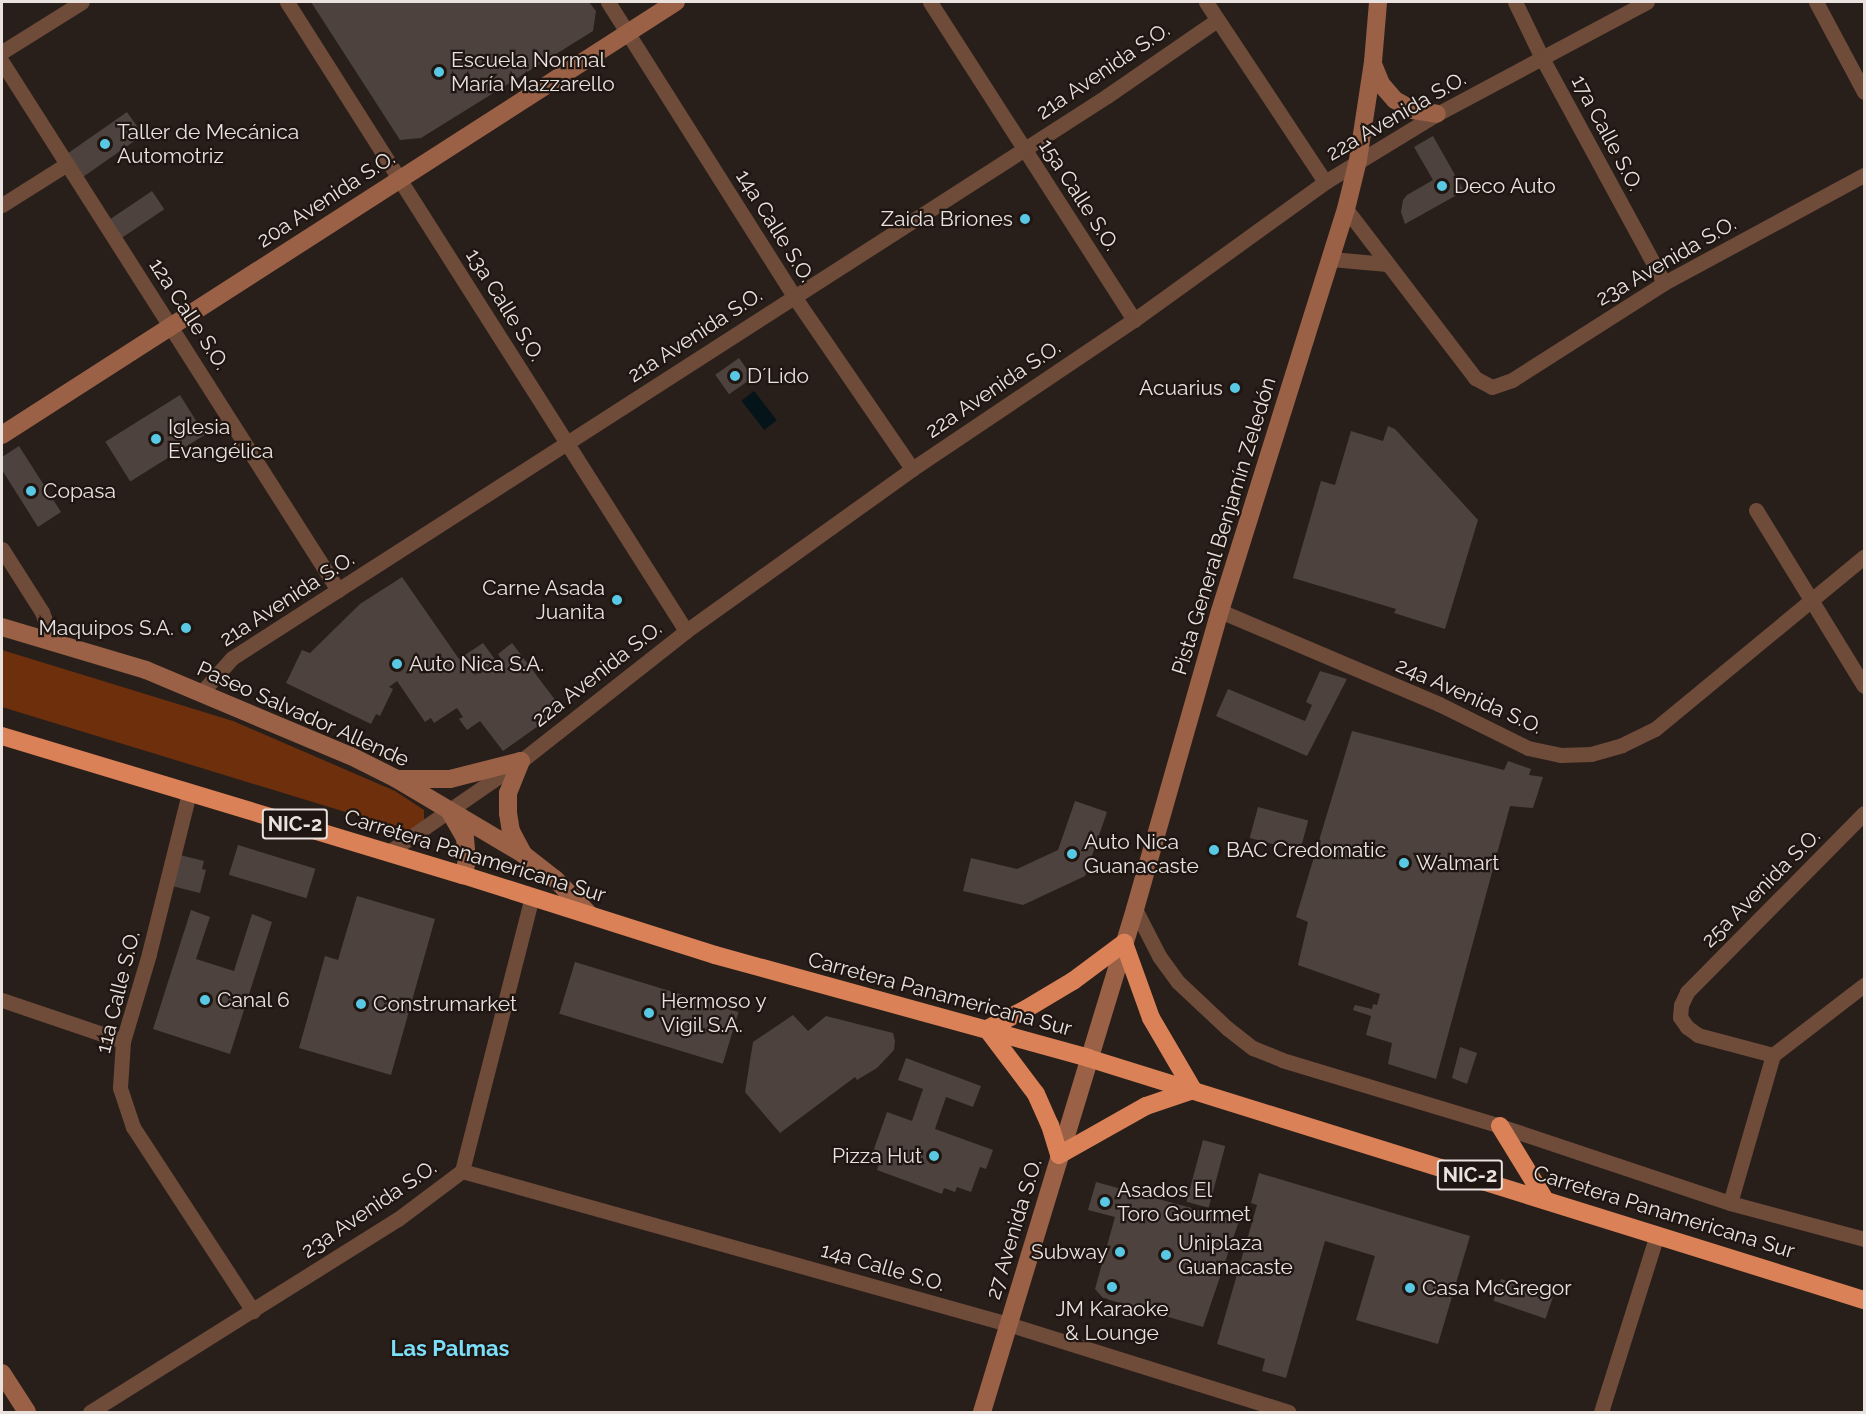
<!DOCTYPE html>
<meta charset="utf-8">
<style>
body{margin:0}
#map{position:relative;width:1866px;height:1414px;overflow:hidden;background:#291f1a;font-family:Raleway,sans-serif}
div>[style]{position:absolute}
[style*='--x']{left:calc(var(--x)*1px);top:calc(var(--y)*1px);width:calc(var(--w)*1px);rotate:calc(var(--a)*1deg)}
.green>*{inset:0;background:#6e2f0d}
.water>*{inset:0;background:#041419;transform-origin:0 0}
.building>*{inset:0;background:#4d423d;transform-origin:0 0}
.street>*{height:15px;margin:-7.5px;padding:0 7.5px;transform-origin:7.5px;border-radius:7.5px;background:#6f4b3a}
.secondary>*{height:18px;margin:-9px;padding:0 9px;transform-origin:9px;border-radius:9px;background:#9b6147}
.highway>*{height:18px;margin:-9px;padding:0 9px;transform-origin:9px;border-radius:9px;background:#db8157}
.dots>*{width:16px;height:16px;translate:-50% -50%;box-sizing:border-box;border:3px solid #1f1511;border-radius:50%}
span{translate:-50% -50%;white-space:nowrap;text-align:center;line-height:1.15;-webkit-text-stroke:4.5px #1f1511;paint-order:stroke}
.shield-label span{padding:2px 4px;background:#1f1511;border:2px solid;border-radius:4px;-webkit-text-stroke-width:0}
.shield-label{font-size:20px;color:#e9e2df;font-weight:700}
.poi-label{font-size:21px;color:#e9e2df}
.left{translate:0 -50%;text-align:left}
.right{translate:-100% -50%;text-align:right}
.street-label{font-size:21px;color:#e9e2df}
.neighbourhood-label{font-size:22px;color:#7cdff9;font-weight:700}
.frame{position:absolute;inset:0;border:3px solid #e9e2df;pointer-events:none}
</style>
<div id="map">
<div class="green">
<div style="clip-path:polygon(2px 650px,233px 721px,395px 791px,424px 810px,424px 822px,411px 832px,2px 707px)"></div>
</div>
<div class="water">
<div style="left:754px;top:391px;width:37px;height:16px;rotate:52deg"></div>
</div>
<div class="building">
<div style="clip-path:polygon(311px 2px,589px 2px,596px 11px,593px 31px,421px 138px,400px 140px)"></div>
<div style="left:127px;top:112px;width:28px;height:73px;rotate:55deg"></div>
<div style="clip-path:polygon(1433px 136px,1464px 191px,1405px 224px,1401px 212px,1403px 200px,1407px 195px,1433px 180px,1414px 147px)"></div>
<div style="left:152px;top:191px;width:22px;height:56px;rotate:56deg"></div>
<div style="left:739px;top:358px;width:24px;height:29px;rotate:55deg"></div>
<div style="left:180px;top:395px;width:47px;height:88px;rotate:58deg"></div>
<div style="clip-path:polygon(1388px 426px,1395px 429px,1478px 520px,1445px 629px,1394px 613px,1396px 609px,1293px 578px,1321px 481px,1335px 485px,1351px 431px,1383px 441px)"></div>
<div style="clip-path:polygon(19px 446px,61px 512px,38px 527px,2px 470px,2px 457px)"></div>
<div style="clip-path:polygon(402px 577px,459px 659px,483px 643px,499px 665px,503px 662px,498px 654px,512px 643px,562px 709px,503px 751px,480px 721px,467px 730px,459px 719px,463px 717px,457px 708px,434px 723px,431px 718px,425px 722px,397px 681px,389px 687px,393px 689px,380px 716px,376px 714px,371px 724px,286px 683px,302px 650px,310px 653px,360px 604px)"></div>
<div style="clip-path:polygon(1320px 671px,1347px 679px,1307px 756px,1216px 716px,1228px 689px,1305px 721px,1312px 705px,1306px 702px)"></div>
<div style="clip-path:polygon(1352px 731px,1504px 770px,1508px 761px,1531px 769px,1529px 775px,1543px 777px,1533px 808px,1510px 806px,1436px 1079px,1388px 1064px,1392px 1043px,1366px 1035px,1371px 1016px,1353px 1010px,1355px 1005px,1372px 1009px,1373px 1004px,1377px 1005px,1380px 994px,1298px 965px,1308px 922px,1296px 917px)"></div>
<div style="clip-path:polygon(1075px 801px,1107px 812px,1085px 876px,1023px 905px,963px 891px,971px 858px,1017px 869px,1058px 850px)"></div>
<div style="left:1258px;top:807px;width:52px;height:32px;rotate:15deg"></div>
<div style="left:238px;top:845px;width:81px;height:31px;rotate:17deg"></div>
<div style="clip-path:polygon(180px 855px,204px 861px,202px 869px,206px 870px,200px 893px,172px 886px)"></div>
<div style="clip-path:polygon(357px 896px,435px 919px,391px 1075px,299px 1048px,325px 956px,338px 960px)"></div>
<div style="clip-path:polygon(191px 910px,210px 917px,196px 959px,234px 971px,252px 914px,272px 922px,230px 1054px,153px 1029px)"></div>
<div style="left:575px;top:962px;width:171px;height:54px;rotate:17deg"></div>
<div style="clip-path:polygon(793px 1015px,808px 1031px,826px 1016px,893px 1033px,895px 1041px,894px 1050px,877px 1068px,857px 1080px,855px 1077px,780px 1133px,745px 1092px,753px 1042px)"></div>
<div style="clip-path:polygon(1460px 1047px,1477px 1053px,1467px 1084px,1452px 1078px)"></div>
<div style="clip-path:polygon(906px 1058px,981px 1086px,973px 1107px,946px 1097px,935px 1129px,993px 1150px,986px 1169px,980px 1167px,971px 1192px,957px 1187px,955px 1192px,944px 1188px,942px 1194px,877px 1170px,880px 1161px,874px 1149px,887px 1112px,912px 1121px,923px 1089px,898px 1080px)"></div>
<div style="left:1203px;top:1140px;width:23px;height:64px;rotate:15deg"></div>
<div style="clip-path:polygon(1259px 1173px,1470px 1236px,1438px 1344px,1356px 1320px,1375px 1256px,1325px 1241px,1286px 1378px,1262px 1371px,1265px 1359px,1217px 1344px,1257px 1205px,1251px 1203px)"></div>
<div style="clip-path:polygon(1096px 1182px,1239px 1221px,1203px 1327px,1103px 1298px,1095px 1289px,1115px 1217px,1088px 1210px)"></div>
<div style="left:1501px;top:1279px;width:55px;height:23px;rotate:19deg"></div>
</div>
<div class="street">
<div style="--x:287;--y:2;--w:745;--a:57.61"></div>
<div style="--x:608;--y:2;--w:347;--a:57.7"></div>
<div style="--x:793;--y:295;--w:211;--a:55.6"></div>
<div style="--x:930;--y:2;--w:378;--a:57.3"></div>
<div style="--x:1206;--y:2;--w:216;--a:56.5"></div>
<div style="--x:1515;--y:2;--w:62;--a:64.3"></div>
<div style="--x:1542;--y:58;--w:256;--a:61.5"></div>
<div style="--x:1816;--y:2;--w:102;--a:61.9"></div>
<div style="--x:2;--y:52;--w:94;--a:-32"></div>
<div style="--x:2;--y:62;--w:626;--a:57.53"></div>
<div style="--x:2;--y:205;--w:77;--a:-32.2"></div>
<div style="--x:1346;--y:209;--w:213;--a:52.6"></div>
<div style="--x:1475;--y:378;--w:19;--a:28"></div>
<div style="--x:1492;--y:387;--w:21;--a:-19"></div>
<div style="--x:1512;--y:380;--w:180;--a:-32.5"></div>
<div style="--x:1664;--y:283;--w:227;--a:-28.4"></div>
<div style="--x:1331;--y:259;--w:56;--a:5.1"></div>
<div style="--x:1756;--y:510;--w:206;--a:58.5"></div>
<div style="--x:2;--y:549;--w:75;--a:57.6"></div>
<div style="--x:42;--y:612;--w:32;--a:70"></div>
<div style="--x:1220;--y:611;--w:238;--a:23"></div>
<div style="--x:1439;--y:704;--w:99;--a:26.3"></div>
<div style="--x:1528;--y:748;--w:34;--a:12"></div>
<div style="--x:1561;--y:755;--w:30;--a:-2"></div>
<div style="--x:1591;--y:754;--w:32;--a:-16"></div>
<div style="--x:1622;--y:745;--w:37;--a:-26"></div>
<div style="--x:1655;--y:729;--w:271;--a:-39.5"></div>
<div style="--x:202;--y:692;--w:45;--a:-48.6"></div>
<div style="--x:232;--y:658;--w:1040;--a:-32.71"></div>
<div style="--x:1107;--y:96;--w:134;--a:-34.6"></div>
<div style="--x:189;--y:793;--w:166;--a:104"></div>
<div style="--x:149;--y:954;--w:91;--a:106.6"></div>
<div style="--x:123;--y:1041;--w:47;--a:93.7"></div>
<div style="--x:120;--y:1088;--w:41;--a:71.6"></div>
<div style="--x:133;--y:1127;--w:220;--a:56.9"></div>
<div style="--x:389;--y:852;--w:160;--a:-34.6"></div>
<div style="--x:521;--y:761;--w:210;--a:-38.2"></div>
<div style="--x:686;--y:631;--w:278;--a:-35.6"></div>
<div style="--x:912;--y:469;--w:267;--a:-33.9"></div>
<div style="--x:1134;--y:320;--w:236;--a:-35.8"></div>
<div style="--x:1325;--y:182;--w:131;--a:-31.3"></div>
<div style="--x:1437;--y:114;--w:238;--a:-28.1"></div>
<div style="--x:1135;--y:909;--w:53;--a:62.9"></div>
<div style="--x:1159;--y:956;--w:32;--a:54"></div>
<div style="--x:1178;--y:982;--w:67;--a:43.2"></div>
<div style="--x:1227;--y:1028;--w:33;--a:38"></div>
<div style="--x:1253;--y:1048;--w:31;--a:22"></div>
<div style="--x:1282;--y:1060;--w:228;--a:16.8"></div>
<div style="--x:1500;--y:1126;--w:243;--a:18.5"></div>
<div style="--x:1730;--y:1203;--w:139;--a:15"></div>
<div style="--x:2;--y:1000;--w:128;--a:18.7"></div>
<div style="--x:1773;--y:1055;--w:78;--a:-165.1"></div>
<div style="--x:1698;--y:1035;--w:14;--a:-144"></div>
<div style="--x:1687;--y:1027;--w:12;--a:-125"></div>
<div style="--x:1680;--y:1017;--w:12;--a:-85"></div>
<div style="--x:1681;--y:1005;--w:14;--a:-65"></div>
<div style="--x:1687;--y:992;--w:252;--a:-45.3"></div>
<div style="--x:462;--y:1171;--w:567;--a:15.65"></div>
<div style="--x:1008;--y:1324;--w:294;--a:17.4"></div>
<div style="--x:1730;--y:1203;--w:154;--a:-73.8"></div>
<div style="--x:1773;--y:1055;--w:115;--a:-37.6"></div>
<div style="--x:90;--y:1412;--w:363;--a:-32.1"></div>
<div style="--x:398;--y:1219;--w:80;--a:-36.9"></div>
<div style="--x:462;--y:1171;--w:283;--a:-75.7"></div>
<div style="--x:1601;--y:1412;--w:187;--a:-72.5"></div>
</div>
<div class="secondary">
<div style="--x:1373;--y:64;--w:22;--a:68"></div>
<div style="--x:1381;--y:84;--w:21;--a:49"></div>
<div style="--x:1395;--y:100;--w:21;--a:29"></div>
<div style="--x:1413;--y:110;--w:24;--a:9"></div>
<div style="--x:2;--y:435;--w:801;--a:-32.72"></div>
<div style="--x:2;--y:627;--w:150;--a:16.6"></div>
<div style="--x:146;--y:670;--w:222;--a:22.8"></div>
<div style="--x:351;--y:756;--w:49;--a:26.6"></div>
<div style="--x:395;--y:778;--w:149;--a:30.7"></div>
<div style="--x:523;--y:854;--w:41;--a:38"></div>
<div style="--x:555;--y:879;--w:49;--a:45.8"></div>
<div style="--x:521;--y:761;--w:35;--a:112"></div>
<div style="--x:508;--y:793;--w:20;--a:90"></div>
<div style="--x:508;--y:813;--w:18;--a:81"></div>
<div style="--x:511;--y:831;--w:26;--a:62"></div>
<div style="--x:399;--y:779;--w:51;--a:0"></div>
<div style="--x:450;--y:779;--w:73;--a:-14.2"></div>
<div style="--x:450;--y:812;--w:30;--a:60"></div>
<div style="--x:465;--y:838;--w:23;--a:85"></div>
<div style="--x:467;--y:861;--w:15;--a:106"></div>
<div style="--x:2;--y:1373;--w:46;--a:57.3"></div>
<div style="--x:982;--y:1412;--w:526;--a:-73.08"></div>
<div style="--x:1135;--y:909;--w:310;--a:-74.1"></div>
<div style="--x:1220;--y:611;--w:421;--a:-72.6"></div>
<div style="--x:1346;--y:209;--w:50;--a:-76.2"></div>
<div style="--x:1358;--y:160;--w:99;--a:-81.3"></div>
<div style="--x:1373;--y:62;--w:60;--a:-85.2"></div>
</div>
<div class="highway">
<div style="--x:2;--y:736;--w:481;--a:16.8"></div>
<div style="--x:463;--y:875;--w:264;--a:17.6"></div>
<div style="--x:715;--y:955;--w:387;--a:15.4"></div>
<div style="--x:1088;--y:1058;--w:813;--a:17.32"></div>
<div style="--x:987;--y:1029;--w:44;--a:-27.1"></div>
<div style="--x:1026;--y:1009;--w:55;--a:-30.8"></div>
<div style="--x:1073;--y:981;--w:64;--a:-36.7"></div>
<div style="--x:1124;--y:943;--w:80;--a:70.2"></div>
<div style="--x:1151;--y:1018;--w:83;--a:59.7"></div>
<div style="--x:987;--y:1029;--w:81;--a:53"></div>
<div style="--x:1036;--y:1094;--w:34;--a:66"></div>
<div style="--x:1050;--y:1125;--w:31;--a:73"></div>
<div style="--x:1059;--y:1155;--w:100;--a:-29.4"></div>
<div style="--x:1146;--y:1106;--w:50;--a:-18.8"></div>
<div style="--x:1500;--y:1126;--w:84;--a:58.6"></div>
</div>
<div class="dots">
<div style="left:439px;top:72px;background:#59c8e4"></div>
<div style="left:105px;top:144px;background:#59c8e4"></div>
<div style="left:1442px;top:186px;background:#59c8e4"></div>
<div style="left:1025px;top:219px;background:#59c8e4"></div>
<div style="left:735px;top:376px;background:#59c8e4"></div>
<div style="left:1235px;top:388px;background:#59c8e4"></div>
<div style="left:156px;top:439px;background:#59c8e4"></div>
<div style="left:31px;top:491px;background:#59c8e4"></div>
<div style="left:617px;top:600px;background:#59c8e4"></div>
<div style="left:186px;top:628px;background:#59c8e4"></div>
<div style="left:397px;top:664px;background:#59c8e4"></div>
<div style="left:1214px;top:850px;background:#59c8e4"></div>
<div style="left:1072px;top:854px;background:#59c8e4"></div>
<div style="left:1404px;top:863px;background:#59c8e4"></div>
<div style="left:205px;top:1000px;background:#59c8e4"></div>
<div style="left:361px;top:1004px;background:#59c8e4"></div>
<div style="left:649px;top:1013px;background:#59c8e4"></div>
<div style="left:934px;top:1156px;background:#59c8e4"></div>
<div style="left:1105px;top:1202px;background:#59c8e4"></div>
<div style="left:1120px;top:1252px;background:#59c8e4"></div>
<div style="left:1166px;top:1255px;background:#59c8e4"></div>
<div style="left:1112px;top:1287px;background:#59c8e4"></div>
<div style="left:1410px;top:1288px;background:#59c8e4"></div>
</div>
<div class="shield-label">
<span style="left:295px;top:824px">NIC-2</span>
<span style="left:1470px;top:1175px">NIC-2</span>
</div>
<div class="poi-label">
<span class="left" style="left:451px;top:72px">Escuela Normal<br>María Mazzarello</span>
<span class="left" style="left:117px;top:144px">Taller de Mecánica<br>Automotriz</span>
<span class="left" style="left:1454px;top:186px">Deco Auto</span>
<span class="right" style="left:1013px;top:219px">Zaida Briones</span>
<span class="left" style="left:747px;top:376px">D´Lido</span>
<span class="right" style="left:1223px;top:388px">Acuarius</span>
<span class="left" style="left:168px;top:439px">Iglesia<br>Evangélica</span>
<span class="left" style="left:43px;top:491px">Copasa</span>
<span class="right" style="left:605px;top:600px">Carne Asada<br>Juanita</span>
<span class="right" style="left:174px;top:628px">Maquipos S.A.</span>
<span class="left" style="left:409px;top:664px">Auto Nica S.A.</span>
<span class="left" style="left:1084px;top:854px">Auto Nica<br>Guanacaste</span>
<span class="left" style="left:1226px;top:850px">BAC Credomatic</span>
<span class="left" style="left:1416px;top:863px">Walmart</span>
<span class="left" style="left:217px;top:1000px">Canal 6</span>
<span class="left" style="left:661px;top:1013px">Hermoso y<br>Vigil S.A.</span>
<span class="left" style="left:373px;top:1004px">Construmarket</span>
<span class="right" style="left:922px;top:1156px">Pizza Hut</span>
<span class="left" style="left:1117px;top:1202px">Asados El<br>Toro Gourmet</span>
<span class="left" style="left:1178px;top:1255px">Uniplaza<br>Guanacaste</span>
<span class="right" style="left:1108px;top:1252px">Subway</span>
<span class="left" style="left:1422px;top:1288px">Casa McGregor</span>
<span style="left:1112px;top:1321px">JM Karaoke<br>&amp; Lounge</span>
</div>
<div class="street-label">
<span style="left:1103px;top:71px;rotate:-34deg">21a Avenida S.O.</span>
<span style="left:1396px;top:116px;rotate:-30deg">22a Avenida S.O.</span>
<span style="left:1607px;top:133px;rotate:62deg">17a Calle S.O.</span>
<span style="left:1079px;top:195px;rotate:57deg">15a Calle S.O.</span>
<span style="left:326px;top:199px;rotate:-33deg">20a Avenida S.O.</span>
<span style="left:775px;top:226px;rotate:58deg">14a Calle S.O.</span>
<span style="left:1666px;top:261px;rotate:-30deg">23a Avenida S.O.</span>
<span style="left:505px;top:305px;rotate:58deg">13a Calle S.O.</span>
<span style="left:189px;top:314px;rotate:57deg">12a Calle S.O.</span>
<span style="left:695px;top:335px;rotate:-33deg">21a Avenida S.O.</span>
<span style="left:993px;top:389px;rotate:-34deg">22a Avenida S.O.</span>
<span style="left:1224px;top:526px;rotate:-73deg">Pista General Benjamín Zeledón</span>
<span style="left:287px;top:599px;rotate:-33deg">21a Avenida S.O.</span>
<span style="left:597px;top:674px;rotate:-38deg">22a Avenida S.O.</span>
<span style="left:1469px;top:696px;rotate:24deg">24a Avenida S.O.</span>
<span style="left:303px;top:714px;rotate:24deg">Paseo Salvador Allende</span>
<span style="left:475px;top:856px;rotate:17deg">Carretera Panamericana Sur</span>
<span style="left:1761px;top:888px;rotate:-45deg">25a Avenida S.O.</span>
<span style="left:118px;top:992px;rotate:-76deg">11a Calle S.O.</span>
<span style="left:940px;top:994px;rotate:15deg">Carretera Panamericana Sur</span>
<span style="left:369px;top:1209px;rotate:-34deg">23a Avenida S.O.</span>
<span style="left:1664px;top:1212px;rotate:17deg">Carretera Panamericana Sur</span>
<span style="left:1014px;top:1229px;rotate:-73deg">27 Avenida S.O.</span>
<span style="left:883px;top:1267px;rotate:16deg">14a Calle S.O.</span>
</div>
<div class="neighbourhood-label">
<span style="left:450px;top:1349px">Las Palmas</span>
</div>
<div class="frame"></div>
</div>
